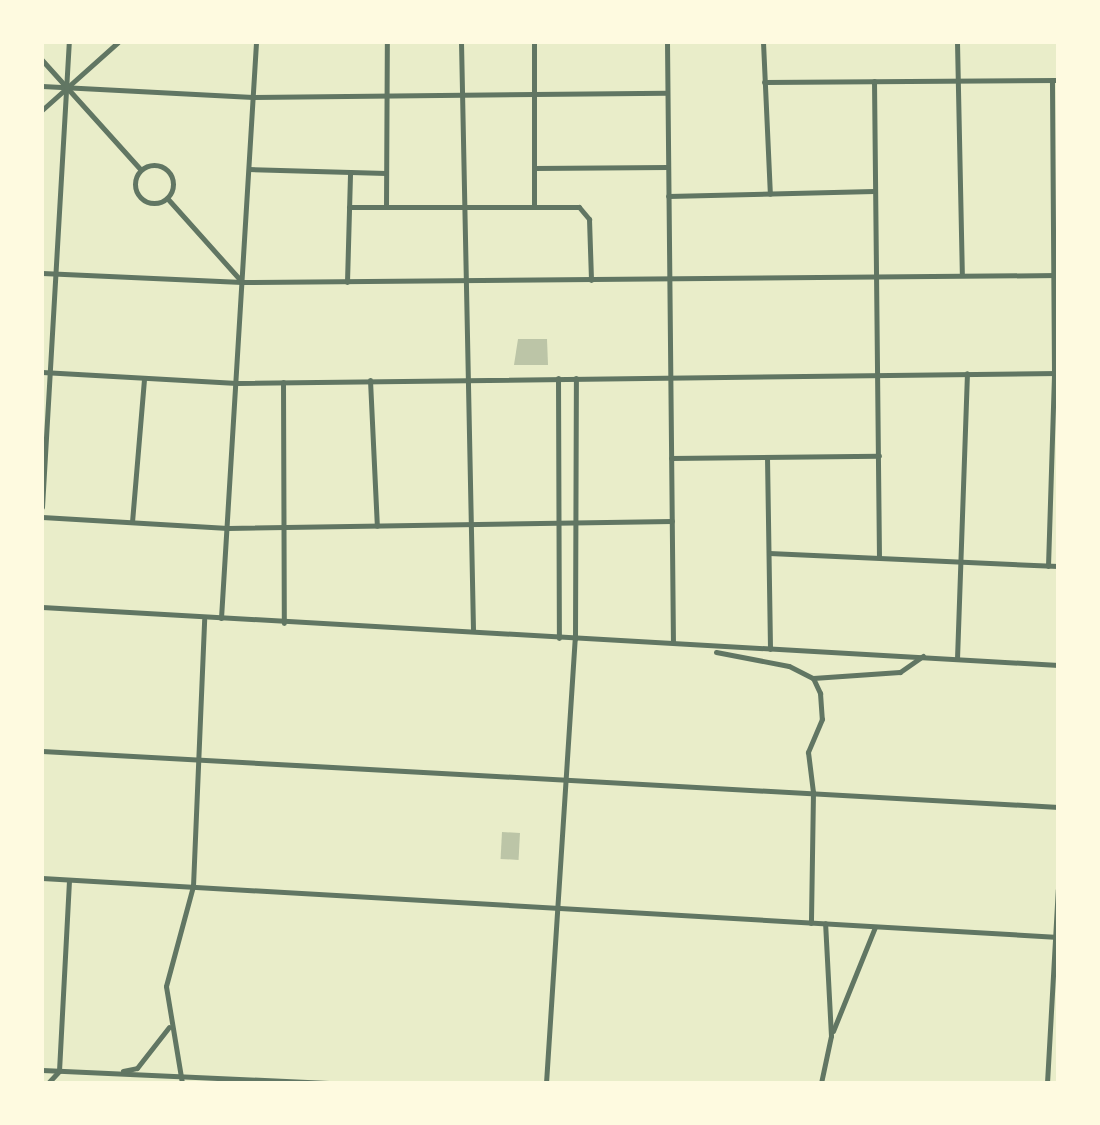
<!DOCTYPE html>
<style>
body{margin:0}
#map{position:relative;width:1100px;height:1125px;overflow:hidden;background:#e9edc9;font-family:"Fira Sans Condensed",sans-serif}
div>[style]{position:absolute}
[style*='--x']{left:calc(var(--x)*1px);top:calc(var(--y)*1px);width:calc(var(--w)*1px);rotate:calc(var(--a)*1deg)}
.building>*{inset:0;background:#bcc5a7;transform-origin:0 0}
.minor>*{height:5px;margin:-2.5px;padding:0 2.5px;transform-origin:2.5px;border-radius:2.5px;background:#617663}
.minor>.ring{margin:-2.5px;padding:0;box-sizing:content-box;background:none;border:5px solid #617663;border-radius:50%}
span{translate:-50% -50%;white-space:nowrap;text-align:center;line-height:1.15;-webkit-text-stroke:8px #fefae0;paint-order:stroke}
.frame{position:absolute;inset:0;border:44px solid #fefae0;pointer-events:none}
</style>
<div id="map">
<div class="building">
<div style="clip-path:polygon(518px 339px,547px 339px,548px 365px,514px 365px)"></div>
<div style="left:502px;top:832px;width:18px;height:27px;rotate:3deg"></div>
</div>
<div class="minor">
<div style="--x:461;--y:42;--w:589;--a:88.83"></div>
<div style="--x:667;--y:42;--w:600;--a:89.43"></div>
<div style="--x:763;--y:42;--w:152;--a:87.4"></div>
<div style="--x:957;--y:42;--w:233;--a:88.8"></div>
<div style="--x:42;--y:60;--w:147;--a:48"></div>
<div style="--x:874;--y:81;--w:476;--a:89.4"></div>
<div style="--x:764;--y:82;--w:294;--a:-0.4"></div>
<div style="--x:42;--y:86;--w:211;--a:3"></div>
<div style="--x:253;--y:97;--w:414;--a:-0.6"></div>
<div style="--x:42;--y:110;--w:102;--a:-41.8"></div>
<div class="ring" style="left:135px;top:165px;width:33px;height:33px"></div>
<div style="--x:534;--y:168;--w:134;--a:-0.4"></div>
<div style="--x:249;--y:169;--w:137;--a:1.7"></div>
<div style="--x:668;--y:196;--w:206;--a:-1.4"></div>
<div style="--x:167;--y:198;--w:113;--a:48.2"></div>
<div style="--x:386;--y:206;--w:164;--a:-89.7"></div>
<div style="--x:534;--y:206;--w:164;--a:-90"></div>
<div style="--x:349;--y:207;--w:230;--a:0"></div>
<div style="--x:579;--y:207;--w:16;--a:50"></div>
<div style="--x:589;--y:219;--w:61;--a:88.1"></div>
<div style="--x:42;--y:273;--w:200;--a:2.6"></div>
<div style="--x:242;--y:282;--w:816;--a:-0.49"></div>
<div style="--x:347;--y:282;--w:110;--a:-88.4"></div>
<div style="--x:42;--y:372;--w:195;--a:3.2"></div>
<div style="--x:237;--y:383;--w:821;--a:-0.7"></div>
<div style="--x:558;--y:378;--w:260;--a:89.8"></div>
<div style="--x:370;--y:380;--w:146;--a:87.3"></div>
<div style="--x:283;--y:382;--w:241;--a:89.8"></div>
<div style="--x:767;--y:457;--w:192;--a:89.1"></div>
<div style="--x:671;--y:458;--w:208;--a:-0.6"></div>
<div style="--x:42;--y:507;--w:466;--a:-86.7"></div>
<div style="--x:42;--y:517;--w:186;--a:3.4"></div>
<div style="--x:228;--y:528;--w:444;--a:-0.9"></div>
<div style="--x:132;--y:522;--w:144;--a:-85.2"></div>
<div style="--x:769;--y:553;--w:289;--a:2.6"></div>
<div style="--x:1048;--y:566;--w:193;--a:-88.2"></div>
<div style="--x:1054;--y:373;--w:293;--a:-90.4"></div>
<div style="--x:42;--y:607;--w:1018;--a:3.27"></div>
<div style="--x:221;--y:618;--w:577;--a:-86.52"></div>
<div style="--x:716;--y:652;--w:74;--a:10.9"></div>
<div style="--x:789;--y:666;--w:27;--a:27"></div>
<div style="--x:813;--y:678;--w:17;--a:65"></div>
<div style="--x:820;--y:693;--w:26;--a:86"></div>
<div style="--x:822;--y:719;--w:36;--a:113"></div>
<div style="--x:808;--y:752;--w:40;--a:82.9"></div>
<div style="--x:813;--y:792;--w:131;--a:90.9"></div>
<div style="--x:957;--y:659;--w:286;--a:-88"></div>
<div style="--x:813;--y:678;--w:87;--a:-3.9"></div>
<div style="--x:900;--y:672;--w:28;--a:-35"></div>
<div style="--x:42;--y:751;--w:1018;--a:3.15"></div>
<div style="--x:42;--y:878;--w:1018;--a:3.32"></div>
<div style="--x:833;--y:1031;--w:112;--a:-68"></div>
<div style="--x:42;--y:1070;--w:287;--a:2.6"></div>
<div style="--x:123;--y:1071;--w:14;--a:-12"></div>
<div style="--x:137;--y:1068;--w:52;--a:-52"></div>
<div style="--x:48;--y:1083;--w:16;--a:-47"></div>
<div style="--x:59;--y:1071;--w:191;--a:-87"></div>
<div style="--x:182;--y:1083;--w:98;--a:-99.4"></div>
<div style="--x:166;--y:986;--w:104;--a:-74.9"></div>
<div style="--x:193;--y:886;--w:267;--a:-87.6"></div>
<div style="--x:546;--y:1083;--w:445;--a:-86.3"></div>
<div style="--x:575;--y:639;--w:261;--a:-89.8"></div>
<div style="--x:821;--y:1083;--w:48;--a:-78"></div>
<div style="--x:831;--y:1036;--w:113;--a:-93"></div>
<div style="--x:1047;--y:1083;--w:194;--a:-86.8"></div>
</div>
<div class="frame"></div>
</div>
